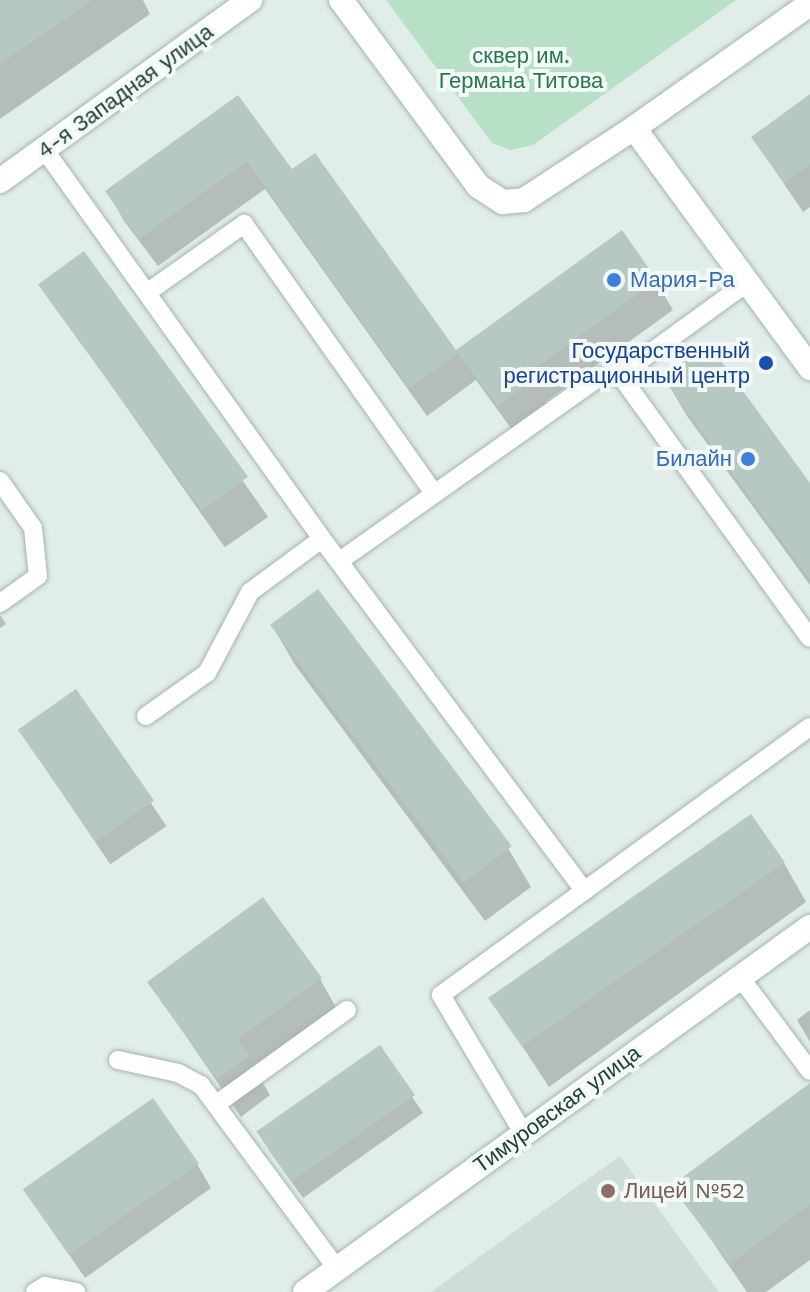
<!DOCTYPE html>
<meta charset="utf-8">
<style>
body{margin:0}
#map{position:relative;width:810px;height:1292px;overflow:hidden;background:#e1ede9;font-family:"Work Sans",sans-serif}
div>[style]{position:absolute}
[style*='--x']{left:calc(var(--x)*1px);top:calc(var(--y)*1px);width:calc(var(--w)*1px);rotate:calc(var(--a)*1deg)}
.built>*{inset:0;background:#cfddd8}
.green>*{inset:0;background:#b8e0c7}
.shadow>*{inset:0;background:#0003;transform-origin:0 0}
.building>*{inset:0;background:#b6c8c2;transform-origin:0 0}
.roads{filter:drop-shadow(0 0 2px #a3b5b1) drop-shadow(0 0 2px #a3b5b1)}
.service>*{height:18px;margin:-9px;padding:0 9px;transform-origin:9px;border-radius:9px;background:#fff}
.minor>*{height:24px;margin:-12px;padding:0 12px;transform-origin:12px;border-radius:12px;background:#fff}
.tertiary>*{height:24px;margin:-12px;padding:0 12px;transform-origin:12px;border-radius:12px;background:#fff}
.dots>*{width:22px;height:22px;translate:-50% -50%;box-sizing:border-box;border:4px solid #f2f9f6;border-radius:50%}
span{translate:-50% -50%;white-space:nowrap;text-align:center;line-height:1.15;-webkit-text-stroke:8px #f2f9f6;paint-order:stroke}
.park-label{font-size:22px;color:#26794f}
.street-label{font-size:22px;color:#203f3a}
.shop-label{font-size:22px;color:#366cbe}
.left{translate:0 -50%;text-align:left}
.right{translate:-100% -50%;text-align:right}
.transit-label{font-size:22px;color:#164399}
.education-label{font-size:22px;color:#785e54}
</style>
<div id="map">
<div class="built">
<div style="clip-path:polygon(620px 1156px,719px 1292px,431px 1292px,522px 1226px)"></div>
</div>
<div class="green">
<div style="clip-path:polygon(386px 0,736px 0,533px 145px,511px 150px,492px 143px)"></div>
</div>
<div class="shadow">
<div style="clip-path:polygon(0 0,143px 0,150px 14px,0 119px)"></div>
<div style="clip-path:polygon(810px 96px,810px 207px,803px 212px,753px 138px)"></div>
<div style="clip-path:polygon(238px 97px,292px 172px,455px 353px,656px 281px,673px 310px,545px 402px,550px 409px,515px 434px,476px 380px,427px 416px,265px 189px,158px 266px,124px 221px,108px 192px)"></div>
<div style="left:84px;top:254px;width:321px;height:53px;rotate:55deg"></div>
<div style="clip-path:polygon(664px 377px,810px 486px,810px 585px,687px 416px)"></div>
<div style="clip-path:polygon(0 615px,6px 624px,0 628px)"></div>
<div style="clip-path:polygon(272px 625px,508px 848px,531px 887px,485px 921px,295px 665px)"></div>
<div style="left:76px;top:692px;width:162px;height:68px;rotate:56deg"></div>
<div style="clip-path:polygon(784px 863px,806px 902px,549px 1087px,494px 1003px)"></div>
<div style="clip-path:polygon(320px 979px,342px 1018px,260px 1078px,270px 1095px,241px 1117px,149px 982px)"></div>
<div style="clip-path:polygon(810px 1010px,810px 1042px,797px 1020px)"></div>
<div style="clip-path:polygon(379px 1047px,423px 1113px,303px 1198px,268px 1149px)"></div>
<div style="clip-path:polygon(810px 1122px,810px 1260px,766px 1292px,747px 1292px,674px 1186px)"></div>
<div style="clip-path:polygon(197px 1164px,211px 1188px,85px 1278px,26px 1191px)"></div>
</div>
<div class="building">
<div style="clip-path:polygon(0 0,92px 0,0 64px)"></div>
<div style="clip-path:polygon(810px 94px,810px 164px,784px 183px,751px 137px)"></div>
<div style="clip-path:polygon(238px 95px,292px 169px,315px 153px,456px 350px,622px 230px,657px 280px,530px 372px,534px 379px,497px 406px,458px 353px,409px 388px,247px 161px,139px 239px,105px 191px)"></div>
<div style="left:84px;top:251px;width:279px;height:57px;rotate:54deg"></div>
<div style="clip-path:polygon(708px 343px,810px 483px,810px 580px,662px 377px)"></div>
<div style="left:318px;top:589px;width:322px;height:60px;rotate:53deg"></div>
<div style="left:76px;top:689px;width:136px;height:71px;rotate:55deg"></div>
<div style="left:751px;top:814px;width:59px;height:321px;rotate:55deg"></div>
<div style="clip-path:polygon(263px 897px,322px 978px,238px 1039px,250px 1055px,217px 1079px,147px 982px)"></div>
<div style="left:380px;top:1045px;width:61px;height:151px;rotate:55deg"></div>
<div style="clip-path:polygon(810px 1083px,810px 1204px,730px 1264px,671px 1186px)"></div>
<div style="left:153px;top:1098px;width:80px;height:159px;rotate:55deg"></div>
</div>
<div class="roads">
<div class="service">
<div style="--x:44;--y:149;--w:479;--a:54.5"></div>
<div style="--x:322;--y:539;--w:439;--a:53.3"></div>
<div style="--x:584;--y:891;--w:177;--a:144"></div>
<div style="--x:441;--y:995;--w:162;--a:59.2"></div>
<div style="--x:148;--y:292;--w:118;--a:-35.3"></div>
<div style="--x:244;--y:224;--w:328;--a:54.8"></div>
<div style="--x:620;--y:375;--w:324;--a:54.2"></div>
<div style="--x:0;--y:481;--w:57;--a:54.9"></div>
<div style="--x:33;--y:528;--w:48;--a:84.1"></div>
<div style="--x:38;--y:576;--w:47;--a:144.6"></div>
<div style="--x:341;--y:560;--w:316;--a:-35.3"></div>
<div style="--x:599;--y:377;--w:21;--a:-5"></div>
<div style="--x:620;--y:375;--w:158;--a:-36"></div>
<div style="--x:146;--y:716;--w:75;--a:-35.2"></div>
<div style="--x:207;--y:673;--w:92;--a:-62"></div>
<div style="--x:250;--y:592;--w:89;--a:-36.4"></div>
<div style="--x:584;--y:891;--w:279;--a:-36"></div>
<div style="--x:740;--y:977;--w:117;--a:53.3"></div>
<div style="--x:118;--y:1060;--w:61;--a:12.2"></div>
<div style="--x:178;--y:1073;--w:26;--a:28"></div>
<div style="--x:201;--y:1085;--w:229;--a:53.5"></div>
<div style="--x:218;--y:1103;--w:159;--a:-35.8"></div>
<div style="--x:35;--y:1292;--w:12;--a:-31"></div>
<div style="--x:45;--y:1286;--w:32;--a:11"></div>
</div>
<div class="minor">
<div style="--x:634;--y:128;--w:215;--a:-35.2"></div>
<div style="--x:0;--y:181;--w:309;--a:-35.9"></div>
<div style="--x:305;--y:1292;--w:623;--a:-35.86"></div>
</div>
<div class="tertiary">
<div style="--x:341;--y:0;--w:231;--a:53.6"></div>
<div style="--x:478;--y:186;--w:30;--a:33"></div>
<div style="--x:503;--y:202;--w:21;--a:-5"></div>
<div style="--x:524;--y:200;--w:131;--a:-33.2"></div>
<div style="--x:634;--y:128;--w:298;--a:53.7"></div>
</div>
</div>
<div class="dots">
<div style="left:614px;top:280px;background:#3f7fe0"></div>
<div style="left:766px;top:363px;background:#1a4fb4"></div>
<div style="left:748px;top:459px;background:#3f7fe0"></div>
<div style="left:608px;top:1191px;background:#8d6e63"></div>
</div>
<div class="park-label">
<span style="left:521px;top:68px">сквер им.<br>Германа Титова</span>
</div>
<div class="street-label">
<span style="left:125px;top:91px;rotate:-36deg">4-я Западная улица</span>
<span style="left:557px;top:1109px;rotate:-36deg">Тимуровская улица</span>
</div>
<div class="shop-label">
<span class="left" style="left:630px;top:280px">Мария-Ра</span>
<span class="right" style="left:732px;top:459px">Билайн</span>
</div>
<div class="transit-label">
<span class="right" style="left:750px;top:363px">Государственный<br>регистрационный центр</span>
</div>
<div class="education-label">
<span class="left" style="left:624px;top:1191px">Лицей №52</span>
</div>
</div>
